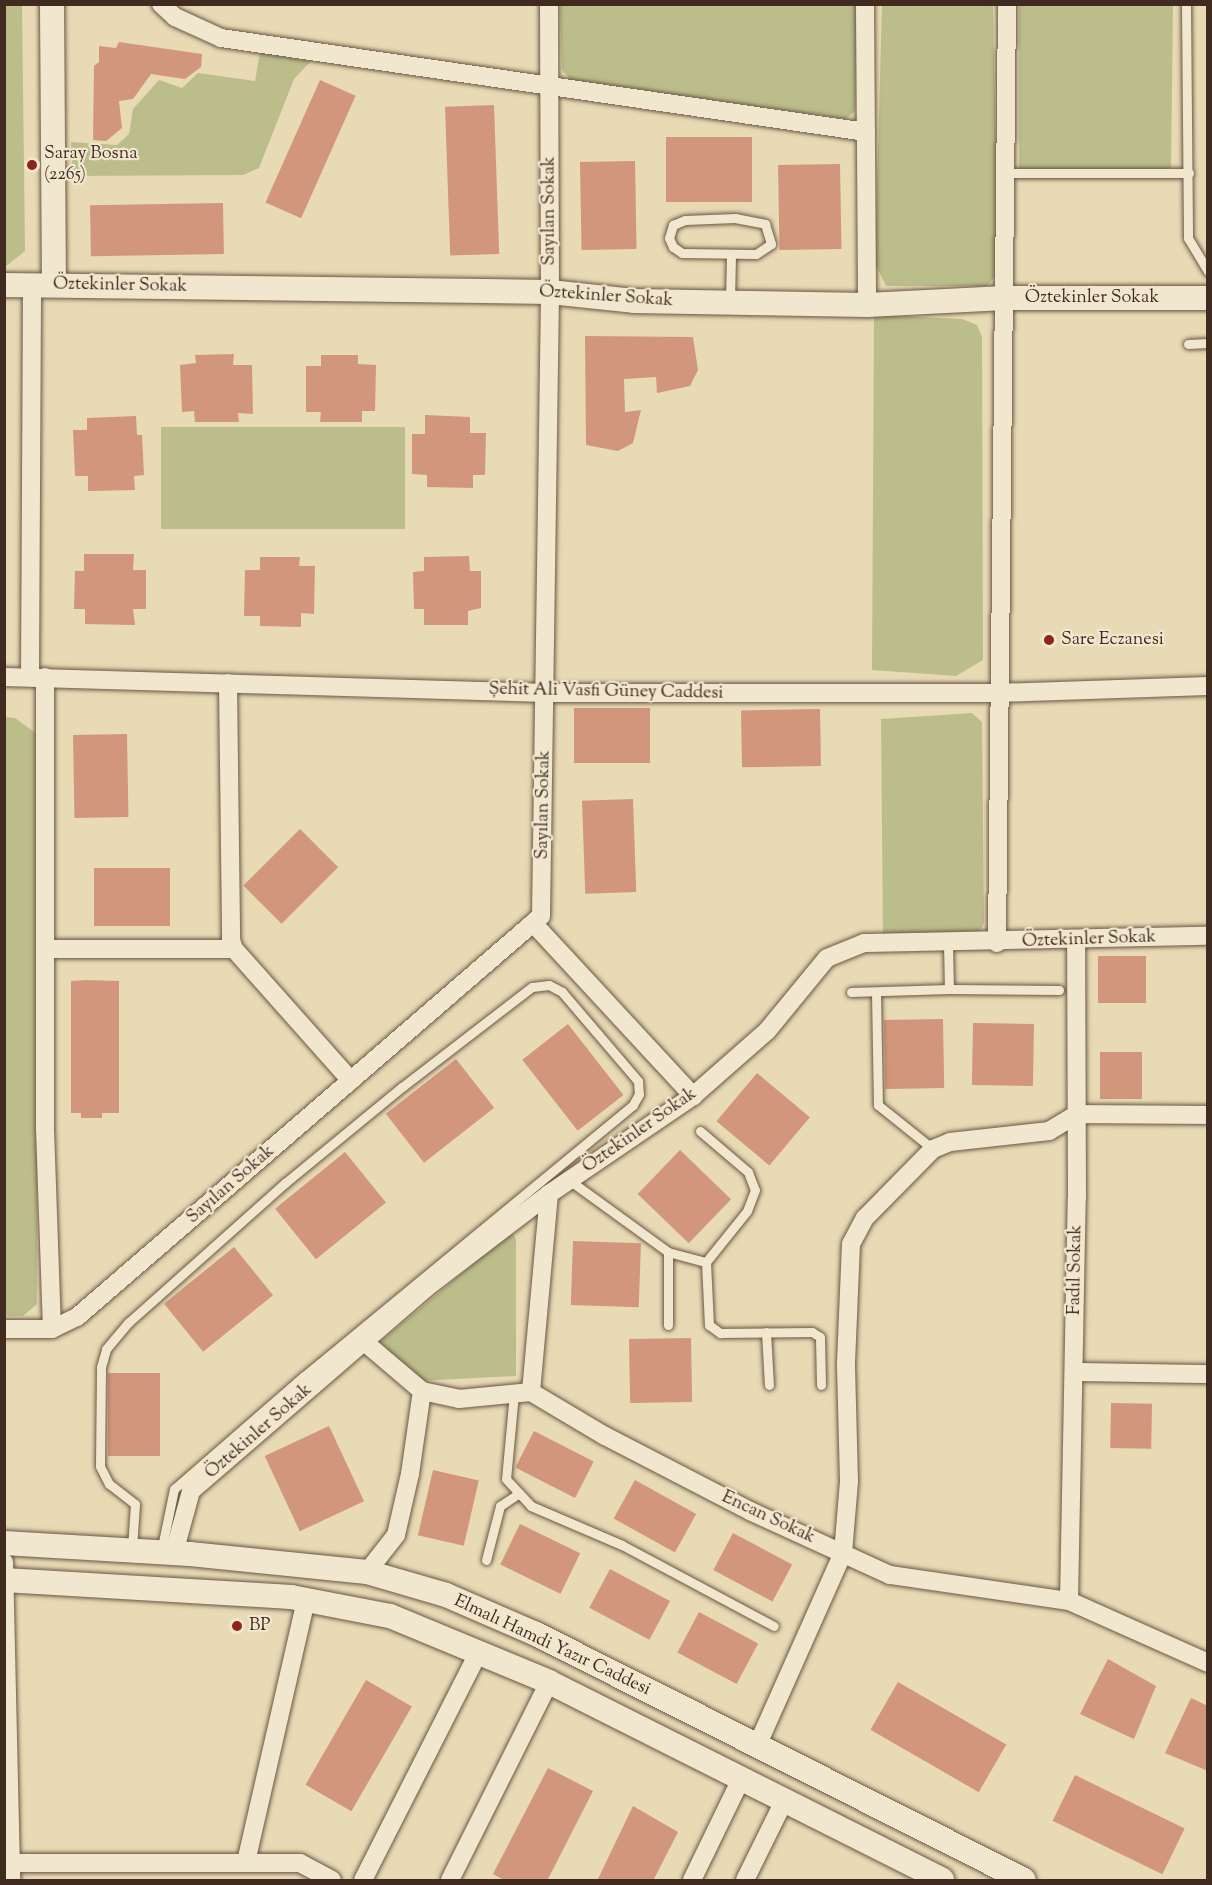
<!DOCTYPE html>
<meta charset="utf-8">
<style>
body{margin:0}
#map{position:relative;width:1212px;height:1885px;overflow:hidden;background:#e8dab4;font-family:"Sorts Mill Goudy",serif}
div>[style]{position:absolute}
[style*='--x']{left:calc(var(--x)*1px);top:calc(var(--y)*1px);width:calc(var(--w)*1px);rotate:calc(var(--a)*1deg)}
.green>*{inset:0;background:#bbbe8a;transform-origin:0 0}
.building>*{inset:0;background:#d1967b;transform-origin:0 0}
.roads{filter:drop-shadow(0 0 2px #6b5645) drop-shadow(0 0 2px #6b5645)}
.lane>*{height:9px;margin:-4.5px;padding:0 4.5px;transform-origin:4.5px;border-radius:4.5px;background:#f0e7ce}
.street>*{height:18px;margin:-9px;padding:0 9px;transform-origin:9px;border-radius:9px;background:#f0e7ce}
.secondary>*{height:24px;margin:-12px;padding:0 12px;transform-origin:12px;border-radius:12px;background:#f0e7ce}
.dots>*{width:16px;height:16px;translate:-50% -50%;box-sizing:border-box;border:3px solid #f0e7ce;border-radius:50%}
span{translate:-50% -50%;white-space:nowrap;text-align:center;line-height:1.15;-webkit-text-stroke:4.5px #f0e7ce;paint-order:stroke}
.poi-label{font-size:18px;color:#412a20}
.left{translate:0 -50%;text-align:left}
.street-label{font-size:18px;color:#412a20}
.frame{position:absolute;inset:0;border:6px solid #412a20;pointer-events:none}
</style>
<div id="map">
<div class="green">
<div style="clip-path:polygon(5px 4px,22px 5px,25px 251px,5px 267px)"></div>
<div style="clip-path:polygon(560px 5px,857px 5px,855px 111px,846px 119px,571px 80px,562px 70px)"></div>
<div style="clip-path:polygon(882px 5px,993px 5px,998px 273px,987px 286px,886px 286px,875px 263px)"></div>
<div style="clip-path:polygon(1019px 5px,1173px 5px,1171px 168px,1165px 173px,1019px 172px)"></div>
<div style="clip-path:polygon(260px 52px,311px 61px,294px 79px,259px 168px,243px 175px,73px 176px,71px 142px,117px 145px,129px 134px,133px 109px,159px 80px,182px 88px,198px 73px,255px 81px)"></div>
<div style="clip-path:polygon(874px 315px,962px 319px,977px 325px,982px 337px,983px 660px,956px 676px,872px 670px)"></div>
<div style="left:405px;top:427px;width:102px;height:244px;rotate:90deg"></div>
<div style="clip-path:polygon(972px 713px,982px 722px,984px 923px,977px 937px,883px 940px,881px 719px)"></div>
<div style="clip-path:polygon(4px 717px,15px 718px,37px 734px,37px 1304px,23px 1316px,4px 1316px)"></div>
<div style="clip-path:polygon(511px 1232px,516px 1239px,516px 1376px,418px 1381px,380px 1342px)"></div>
</div>
<div class="building">
<div style="clip-path:polygon(119px 42px,202px 54px,201px 67px,185px 79px,151px 74px,133px 99px,119px 101px,122px 128px,106px 141px,93px 140px,94px 66px,99px 62px,99px 46px,116px 48px)"></div>
<div style="left:320px;top:80px;width:39px;height:134px;rotate:24deg"></div>
<div style="left:494px;top:105px;width:149px;height:49px;rotate:88deg"></div>
<div style="left:666px;top:137px;width:86px;height:65px"></div>
<div style="left:635px;top:161px;width:88px;height:55px;rotate:89deg"></div>
<div style="left:840px;top:164px;width:85px;height:62px;rotate:89deg"></div>
<div style="left:223px;top:203px;width:51px;height:133px;rotate:89deg"></div>
<div style="clip-path:polygon(585px 336px,693px 337px,698px 370px,690px 386px,657px 393px,656px 377px,624px 379px,625px 412px,641px 410px,633px 443px,618px 451px,586px 445px)"></div>
<div style="clip-path:polygon(234px 354px,233px 365px,252px 365px,253px 414px,238px 413px,239px 422px,195px 422px,194px 411px,182px 412px,180px 365px,196px 363px,195px 355px)"></div>
<div style="clip-path:polygon(321px 355px,358px 355px,358px 364px,376px 365px,375px 411px,362px 411px,362px 422px,320px 422px,321px 412px,306px 412px,306px 366px,321px 366px)"></div>
<div style="clip-path:polygon(425px 415px,470px 417px,470px 433px,486px 433px,485px 475px,473px 475px,473px 488px,427px 487px,427px 475px,412px 474px,412px 434px,425px 434px)"></div>
<div style="clip-path:polygon(136px 416px,137px 435px,142px 435px,144px 475px,134px 476px,135px 490px,88px 491px,88px 476px,75px 476px,73px 430px,87px 430px,87px 418px)"></div>
<div style="clip-path:polygon(84px 554px,134px 554px,133px 570px,146px 570px,146px 609px,133px 609px,135px 625px,85px 624px,85px 609px,74px 609px,75px 571px,84px 571px)"></div>
<div style="clip-path:polygon(469px 556px,470px 571px,481px 571px,481px 608px,468px 611px,468px 625px,424px 625px,424px 609px,414px 609px,413px 572px,424px 571px,424px 557px)"></div>
<div style="clip-path:polygon(260px 557px,300px 557px,299px 566px,315px 566px,314px 614px,301px 613px,301px 627px,260px 626px,260px 616px,244px 616px,245px 570px,260px 570px)"></div>
<div style="left:574px;top:708px;width:76px;height:55px"></div>
<div style="left:820px;top:709px;width:57px;height:79px;rotate:89deg"></div>
<div style="left:127px;top:734px;width:83px;height:54px;rotate:89deg"></div>
<div style="left:633px;top:799px;width:93px;height:51px;rotate:88deg"></div>
<div style="left:300px;top:829px;width:54px;height:80px;rotate:45deg"></div>
<div style="left:170px;top:868px;width:58px;height:76px;rotate:90deg"></div>
<div style="left:1098px;top:956px;width:48px;height:47px"></div>
<div style="clip-path:polygon(87px 980px,119px 981px,119px 1113px,102px 1113px,102px 1118px,81px 1118px,81px 1113px,71px 1113px,71px 981px)"></div>
<div style="left:943px;top:1019px;width:69px;height:59px;rotate:89deg"></div>
<div style="left:973px;top:1023px;width:61px;height:62px;rotate:1deg"></div>
<div style="left:568px;top:1024px;width:90px;height:58px;rotate:52deg"></div>
<div style="left:1100px;top:1052px;width:42px;height:47px"></div>
<div style="left:456px;top:1059px;width:62px;height:89px;rotate:52deg"></div>
<div style="left:757px;top:1073px;width:69px;height:63px;rotate:40deg"></div>
<div style="left:680px;top:1150px;width:71px;height:61px;rotate:44deg"></div>
<div style="left:345px;top:1152px;width:65px;height:90px;rotate:51deg"></div>
<div style="left:573px;top:1241px;width:68px;height:64px;rotate:2deg"></div>
<div style="left:234px;top:1247px;width:62px;height:90px;rotate:51deg"></div>
<div style="left:691px;top:1338px;width:64px;height:62px;rotate:89deg"></div>
<div style="left:160px;top:1373px;width:83px;height:52px;rotate:90deg"></div>
<div style="left:1111px;top:1403px;width:41px;height:45px;rotate:1deg"></div>
<div style="left:329px;top:1426px;width:83px;height:71px;rotate:65deg"></div>
<div style="left:534px;top:1431px;width:67px;height:41px;rotate:27deg"></div>
<div style="left:433px;top:1470px;width:47px;height:67px;rotate:13deg"></div>
<div style="left:635px;top:1480px;width:70px;height:44px;rotate:29deg"></div>
<div style="left:520px;top:1524px;width:67px;height:45px;rotate:26deg"></div>
<div style="left:733px;top:1533px;width:67px;height:42px;rotate:28deg"></div>
<div style="left:610px;top:1569px;width:68px;height:44px;rotate:28deg"></div>
<div style="left:699px;top:1612px;width:67px;height:46px;rotate:28deg"></div>
<div style="clip-path:polygon(1108px 1659px,1156px 1686px,1134px 1739px,1080px 1714px)"></div>
<div style="left:366px;top:1680px;width:53px;height:121px;rotate:30deg"></div>
<div style="left:898px;top:1682px;width:125px;height:55px;rotate:30deg"></div>
<div style="clip-path:polygon(1191px 1698px,1208px 1706px,1208px 1771px,1165px 1753px)"></div>
<div style="clip-path:polygon(548px 1768px,593px 1791px,547px 1881px,506px 1881px,493px 1874px)"></div>
<div style="left:1075px;top:1775px;width:122px;height:51px;rotate:26deg"></div>
<div style="clip-path:polygon(633px 1806px,678px 1832px,653px 1881px,597px 1881px)"></div>
</div>
<div class="roads">
<div class="lane">
<div style="--x:1186;--y:4;--w:234;--a:89.5"></div>
<div style="--x:1188;--y:238;--w:39;--a:59"></div>
<div style="--x:1005;--y:173;--w:184;--a:0"></div>
<div style="--x:735;--y:218;--w:31;--a:11"></div>
<div style="--x:765;--y:224;--w:21;--a:73"></div>
<div style="--x:771;--y:244;--w:18;--a:146"></div>
<div style="--x:756;--y:254;--w:74;--a:-179.2"></div>
<div style="--x:682;--y:253;--w:11;--a:-146"></div>
<div style="--x:673;--y:247;--w:10;--a:-114"></div>
<div style="--x:669;--y:238;--w:14;--a:-73"></div>
<div style="--x:673;--y:225;--w:13;--a:-23"></div>
<div style="--x:685;--y:220;--w:50;--a:-2.3"></div>
<div style="--x:730;--y:303;--w:48;--a:-88.8"></div>
<div style="--x:1188;--y:344;--w:20;--a:-3"></div>
<div style="--x:948;--y:943;--w:46;--a:88.8"></div>
<div style="--x:949;--y:989;--w:110;--a:0.5"></div>
<div style="--x:851;--y:992;--w:98;--a:-1.8"></div>
<div style="--x:876;--y:992;--w:113;--a:89"></div>
<div style="--x:878;--y:1105;--w:70;--a:38.7"></div>
<div style="--x:700;--y:1131;--w:63;--a:40.5"></div>
<div style="--x:748;--y:1172;--w:19;--a:69"></div>
<div style="--x:755;--y:1190;--w:22;--a:111"></div>
<div style="--x:747;--y:1211;--w:65;--a:128.8"></div>
<div style="--x:706;--y:1262;--w:63;--a:87.3"></div>
<div style="--x:709;--y:1325;--w:14;--a:36"></div>
<div style="--x:720;--y:1333;--w:92;--a:-0.6"></div>
<div style="--x:812;--y:1332;--w:9;--a:32"></div>
<div style="--x:820;--y:1337;--w:48;--a:88.8"></div>
<div style="--x:569;--y:1180;--w:122;--a:36"></div>
<div style="--x:668;--y:1252;--w:39;--a:15"></div>
<div style="--x:668;--y:1325;--w:73;--a:-90"></div>
<div style="--x:766;--y:1332;--w:53;--a:86.8"></div>
<div style="--x:514;--y:1393;--w:86;--a:95.3"></div>
<div style="--x:506;--y:1479;--w:37;--a:47"></div>
<div style="--x:531;--y:1506;--w:99;--a:23.2"></div>
<div style="--x:622;--y:1545;--w:172;--a:28.1"></div>
<div style="--x:132;--y:1548;--w:44;--a:-86.1"></div>
<div style="--x:135;--y:1504;--w:33;--a:-142"></div>
<div style="--x:109;--y:1484;--w:20;--a:-117"></div>
<div style="--x:100;--y:1466;--w:99;--a:-89.4"></div>
<div style="--x:101;--y:1367;--w:19;--a:-74"></div>
<div style="--x:106;--y:1349;--w:35;--a:-50"></div>
<div style="--x:129;--y:1322;--w:209;--a:-41.7"></div>
<div style="--x:285;--y:1183;--w:151;--a:-39.4"></div>
<div style="--x:402;--y:1087;--w:164;--a:-37.6"></div>
<div style="--x:532;--y:987;--w:17;--a:-7"></div>
<div style="--x:549;--y:985;--w:15;--a:28"></div>
<div style="--x:562;--y:992;--w:117;--a:49.5"></div>
<div style="--x:638;--y:1081;--w:13;--a:86"></div>
<div style="--x:639;--y:1094;--w:13;--a:119"></div>
<div style="--x:633;--y:1105;--w:426;--a:140.5"></div>
<div style="--x:304;--y:1376;--w:172;--a:139"></div>
<div style="--x:174;--y:1489;--w:64;--a:101.7"></div>
<div style="--x:486;--y:1560;--w:56;--a:-75.5"></div>
<div style="--x:500;--y:1506;--w:23;--a:-34"></div>
</div>
<div class="street">
<div style="--x:161;--y:4;--w:19;--a:43"></div>
<div style="--x:175;--y:17;--w:51;--a:24.5"></div>
<div style="--x:221;--y:38;--w:652;--a:8.29"></div>
<div style="--x:865;--y:4;--w:301;--a:89.6"></div>
<div style="--x:4;--y:677;--w:542;--a:1.69"></div>
<div style="--x:546;--y:693;--w:451;--a:0"></div>
<div style="--x:997;--y:693;--w:211;--a:-1.9"></div>
<div style="--x:30;--y:677;--w:392;--a:-89.7"></div>
<div style="--x:45;--y:677;--w:452;--a:90"></div>
<div style="--x:45;--y:1129;--w:200;--a:88"></div>
<div style="--x:228;--y:683;--w:257;--a:89.3"></div>
<div style="--x:231;--y:940;--w:9;--a:72"></div>
<div style="--x:234;--y:949;--w:176;--a:48.4"></div>
<div style="--x:533;--y:923;--w:236;--a:47.2"></div>
<div style="--x:997;--y:943;--w:939;--a:-89.39"></div>
<div style="--x:45;--y:949;--w:189;--a:0"></div>
<div style="--x:549;--y:1194;--w:199;--a:95.2"></div>
<div style="--x:531;--y:1392;--w:86;--a:30.7"></div>
<div style="--x:605;--y:1436;--w:163;--a:27.3"></div>
<div style="--x:750;--y:1511;--w:154;--a:24.6"></div>
<div style="--x:890;--y:1575;--w:181;--a:8.3"></div>
<div style="--x:1069;--y:1601;--w:152;--a:24"></div>
<div style="--x:4;--y:1329;--w:48;--a:0"></div>
<div style="--x:52;--y:1329;--w:28;--a:-26"></div>
<div style="--x:77;--y:1317;--w:613;--a:-40.83"></div>
<div style="--x:541;--y:916;--w:624;--a:-89.17"></div>
<div style="--x:550;--y:292;--w:288;--a:-90.2"></div>
<div style="--x:362;--y:1340;--w:79;--a:40.4"></div>
<div style="--x:422;--y:1391;--w:38;--a:12"></div>
<div style="--x:459;--y:1399;--w:72;--a:-5.6"></div>
<div style="--x:1074;--y:1372;--w:134;--a:0.9"></div>
<div style="--x:174;--y:1553;--w:64;--a:-74.7"></div>
<div style="--x:191;--y:1491;--w:311;--a:-40.8"></div>
<div style="--x:426;--y:1288;--w:155;--a:-37.4"></div>
<div style="--x:549;--y:1194;--w:174;--a:-34.2"></div>
<div style="--x:693;--y:1096;--w:98;--a:-41.3"></div>
<div style="--x:767;--y:1031;--w:94;--a:-50.6"></div>
<div style="--x:827;--y:958;--w:40;--a:-22"></div>
<div style="--x:864;--y:943;--w:344;--a:-1.2"></div>
<div style="--x:4;--y:1562;--w:318;--a:88.7"></div>
<div style="--x:367;--y:1572;--w:47;--a:-51.9"></div>
<div style="--x:396;--y:1535;--w:63;--a:-77.1"></div>
<div style="--x:410;--y:1474;--w:84;--a:-81.8"></div>
<div style="--x:1069;--y:1601;--w:403;--a:-88.9"></div>
<div style="--x:1077;--y:1198;--w:259;--a:-90.2"></div>
<div style="--x:757;--y:1746;--w:211;--a:-66"></div>
<div style="--x:843;--y:1553;--w:72;--a:-85.2"></div>
<div style="--x:849;--y:1481;--w:118;--a:-91.5"></div>
<div style="--x:846;--y:1363;--w:119;--a:-87.6"></div>
<div style="--x:851;--y:1244;--w:30;--a:-62"></div>
<div style="--x:865;--y:1218;--w:97;--a:-45.4"></div>
<div style="--x:933;--y:1149;--w:18;--a:-22"></div>
<div style="--x:950;--y:1142;--w:100;--a:-6.3"></div>
<div style="--x:1049;--y:1131;--w:33;--a:-31"></div>
<div style="--x:1077;--y:1114;--w:131;--a:0.4"></div>
<div style="--x:246;--y:1862;--w:269;--a:-77.1"></div>
<div style="--x:11;--y:1863;--w:289;--a:0"></div>
<div style="--x:300;--y:1863;--w:36;--a:28"></div>
<div style="--x:363;--y:1880;--w:257;--a:-63.1"></div>
<div style="--x:450;--y:1880;--w:221;--a:-63.4"></div>
<div style="--x:692;--y:1880;--w:112;--a:-64.1"></div>
<div style="--x:745;--y:1880;--w:88;--a:-63.7"></div>
</div>
<div class="secondary">
<div style="--x:52;--y:4;--w:281;--a:89.6"></div>
<div style="--x:4;--y:285;--w:546;--a:0.73"></div>
<div style="--x:550;--y:292;--w:84;--a:6.1"></div>
<div style="--x:634;--y:301;--w:233;--a:1"></div>
<div style="--x:867;--y:305;--w:138;--a:-2.9"></div>
<div style="--x:1005;--y:298;--w:203;--a:0"></div>
<div style="--x:4;--y:1543;--w:186;--a:3.4"></div>
<div style="--x:190;--y:1554;--w:178;--a:5.8"></div>
<div style="--x:367;--y:1572;--w:82;--a:16.2"></div>
<div style="--x:446;--y:1595;--w:98;--a:23.4"></div>
<div style="--x:536;--y:1634;--w:546;--a:26.75"></div>
<div style="--x:4;--y:1580;--w:288;--a:3.4"></div>
<div style="--x:291;--y:1597;--w:101;--a:10.9"></div>
<div style="--x:390;--y:1616;--w:172;--a:22.5"></div>
<div style="--x:549;--y:1682;--w:440;--a:26.7"></div>
</div>
</div>
<div class="dots">
<div style="left:32px;top:165px;background:#8f2418"></div>
<div style="left:1049px;top:640px;background:#8f2418"></div>
<div style="left:237px;top:1626px;background:#8f2418"></div>
</div>
<div class="poi-label">
<span class="left" style="left:44px;top:165px">Saray Bosna<br>(2265)</span>
<span class="left" style="left:1061px;top:640px">Sare Eczanesi</span>
<span class="left" style="left:249px;top:1626px">BP</span>
</div>
<div class="street-label">
<span style="left:550px;top:211px;rotate:-90deg">Sayılan Sokak</span>
<span style="left:120px;top:286px;rotate:1deg">Öztekinler Sokak</span>
<span style="left:606px;top:297px;rotate:4deg">Öztekinler Sokak</span>
<span style="left:1092px;top:298px">Öztekinler Sokak</span>
<span style="left:606px;top:692px;rotate:1deg">Şehit Ali Vasfi Güney Caddesi</span>
<span style="left:544px;top:805px;rotate:-89deg">Sayılan Sokak</span>
<span style="left:1089px;top:940px;rotate:-2deg">Öztekinler Sokak</span>
<span style="left:640px;top:1131px;rotate:-35deg">Öztekinler Sokak</span>
<span style="left:231px;top:1185px;rotate:-41deg">Sayılan Sokak</span>
<span style="left:1076px;top:1270px;rotate:-89deg">Fadıl Sokak</span>
<span style="left:259px;top:1432px;rotate:-41deg">Öztekinler Sokak</span>
<span style="left:768px;top:1518px;rotate:25deg">Encan Sokak</span>
<span style="left:552px;top:1646px;rotate:25deg">Elmalı Hamdi Yazır Caddesi</span>
</div>
<div class="frame"></div>
</div>
